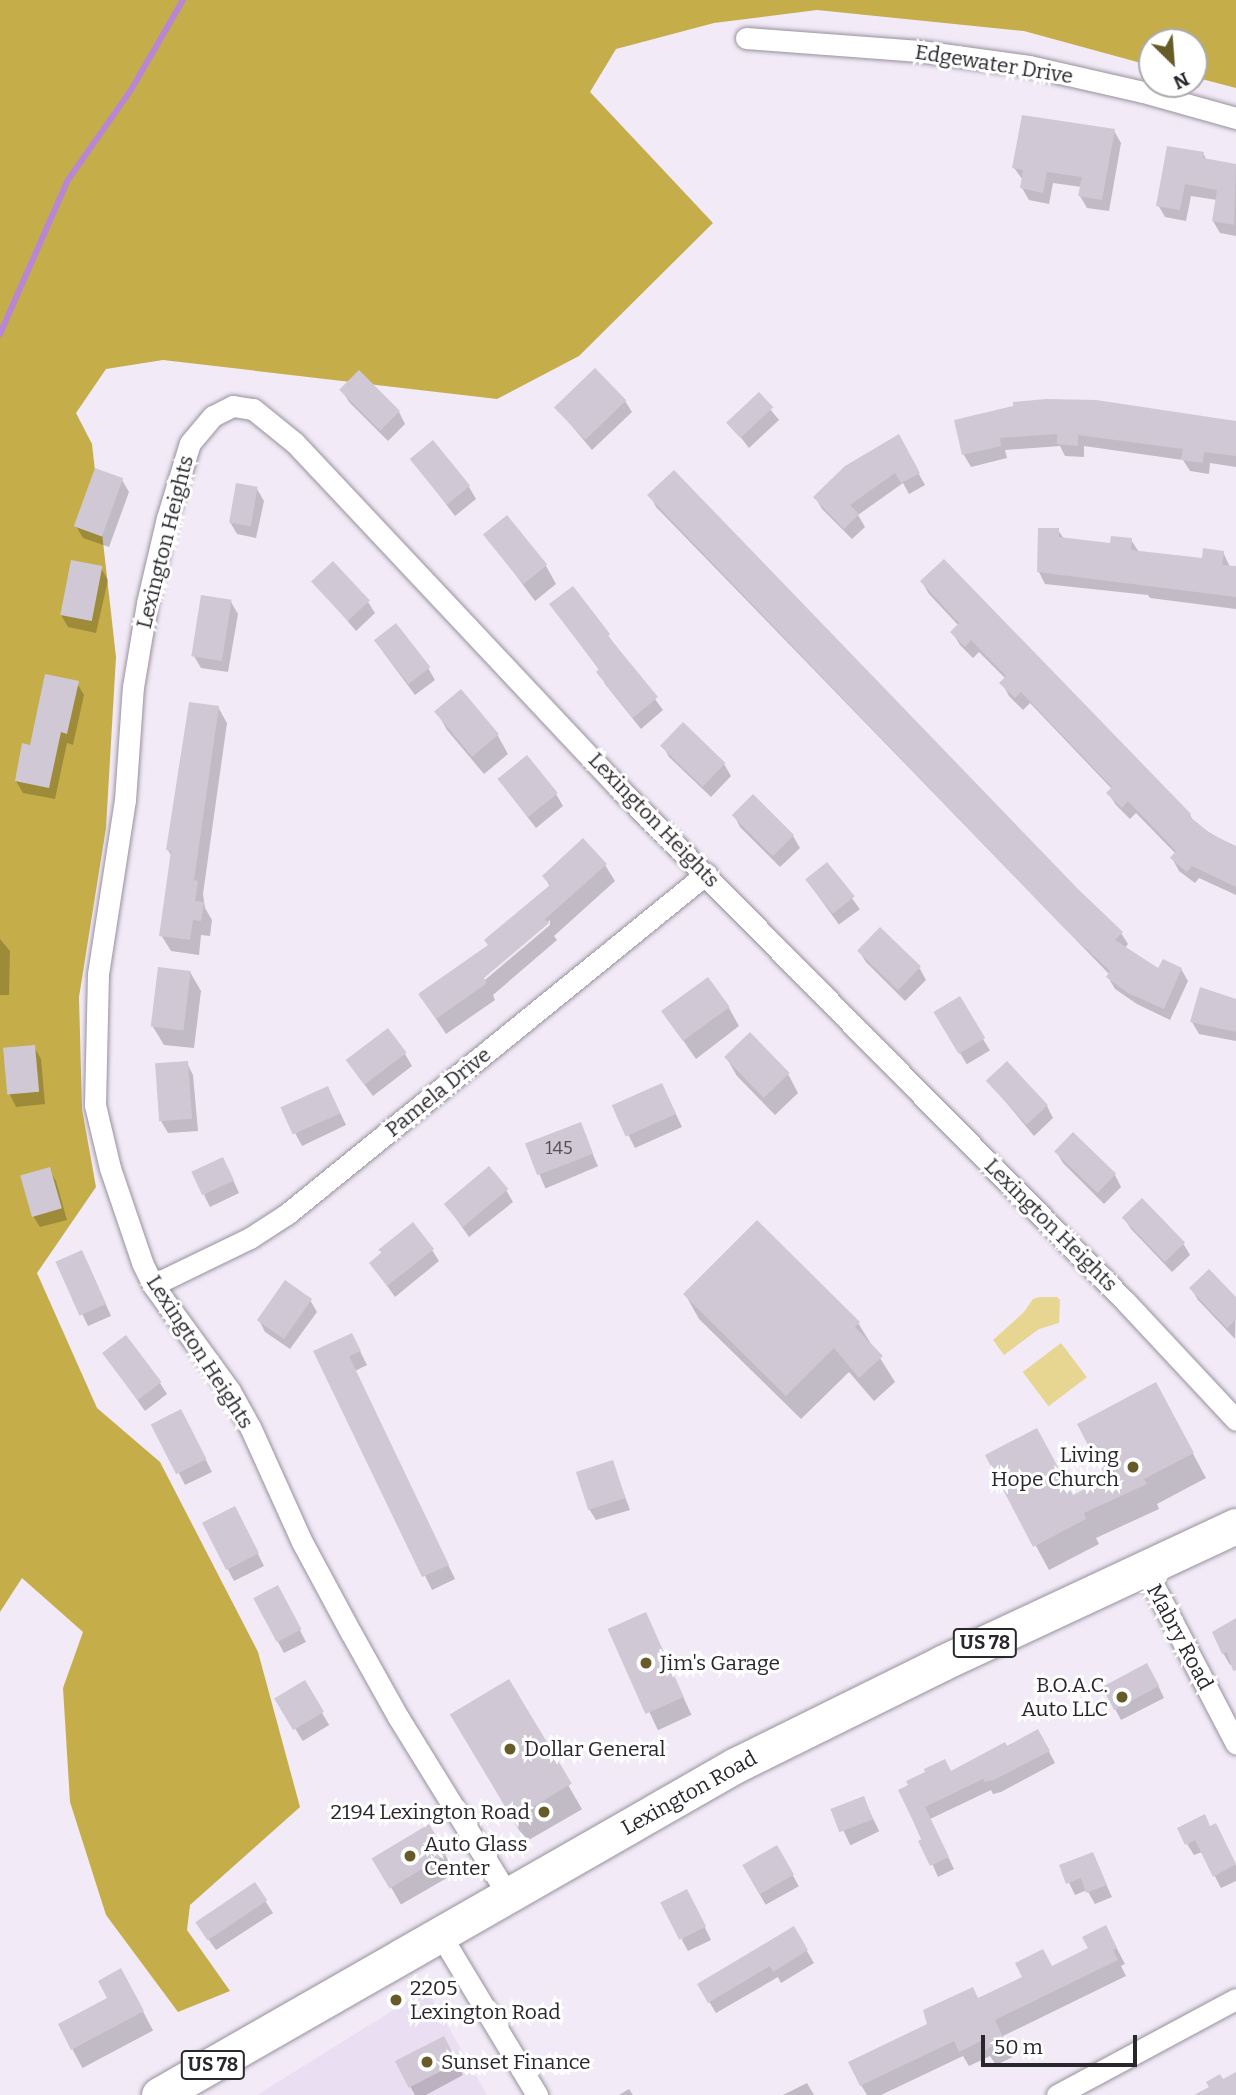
<!DOCTYPE html>
<style>
body{margin:0}
#map{position:relative;width:1236px;height:2095px;overflow:hidden;background:#f2eaf7;font-family:Bitter,serif}
div>[style]{position:absolute}
[style*='--x']{left:calc(var(--x)*1px);top:calc(var(--y)*1px);width:calc(var(--w)*1px);rotate:calc(var(--a)*1deg)}
.built>*{inset:0;background:#eadef2}
.green>*{inset:0;background:#e7d691;transform-origin:0 0}
.forest>*{inset:0;background:#c5ae49}
.shadow>*{inset:0;background:#0003;transform-origin:0 0}
.stream>*{height:6px;margin:-3px;padding:0 3px;transform-origin:3px;border-radius:3px;background:#b886d4}
.building>*{inset:0;background:#d0c9d5;transform-origin:0 0}
.roads{filter:drop-shadow(0 0 2px #98919d) drop-shadow(0 0 2px #98919d)}
.minor>*{height:21px;margin:-10.5px;padding:0 10.5px;transform-origin:10.5px;border-radius:10.5px;background:#fff}
.trunk>*{height:35px;margin:-17.5px;padding:0 17.5px;transform-origin:17.5px;border-radius:17.5px;background:#fff}
.dots>*{width:19px;height:19px;translate:-50% -50%;box-sizing:border-box;border:4px solid #fff;border-radius:50%}
span{translate:-50% -50%;white-space:nowrap;text-align:center;line-height:1.15;-webkit-text-stroke:6px #fff;paint-order:stroke}
.number-label{font-size:18px;color:#545056}
.number-label span{-webkit-text-stroke-width:0}
.shield-label span{padding:2px 5px;background:#fff;border:2px solid;border-radius:5px;-webkit-text-stroke-width:0}
.shield-label{font-size:19px;color:#2a272c;font-weight:700}
.street-label{font-size:21px;color:#2a272c}
.poi-label{font-size:21px;color:#2a272c}
.right{translate:-100% -50%;text-align:right}
.left{translate:0 -50%;text-align:left}
.north{position:absolute;left:1138px;top:28px;width:70px;height:70px;box-sizing:border-box;background:#fff;border:2px solid #aaa9ab;border-radius:50%;rotate:155deg;font-size:19px;font-weight:700;line-height:28px;text-align:center;color:#2a272c}
.north::after{content:'';display:block;margin:auto;width:24px;height:32px;background:#675b28;clip-path:polygon(50% 0,100% 100%,50% 72%,0 100%)}
.scale{position:absolute;left:981px;top:2035px;width:156px;height:32px;box-sizing:border-box;border:4px solid #2a272c;border-top:0;padding-left:9px;font-size:21px;line-height:24px;white-space:nowrap;color:#2a272c;-webkit-text-stroke:5px #fff;paint-order:stroke}
</style>
<div id="map">
<div class="built">
<div style="clip-path:polygon(427px 1989px,487px 2095px,257px 2095px)"></div>
</div>
<div class="green">
<div style="clip-path:polygon(1040px 1297px,1057px 1297px,1060px 1300px,1059px 1323px,1039px 1329px,1004px 1355px,993px 1340px,1024px 1312px,1033px 1299px)"></div>
<div style="left:1061px;top:1343px;width:43px;height:48px;rotate:53deg"></div>
</div>
<div class="forest">
<div style="clip-path:polygon(0 0,1236px 0,1236px 88px,1194px 77px,1194px 42px,1152px 42px,1152px 66px,1024px 31px,817px 10px,714px 23px,616px 49px,590px 92px,713px 223px,579px 356px,497px 399px,163px 360px,106px 369px,76px 413px,92px 444px,116px 657px,106px 828px,79px 997px,82px 1109px,96px 1187px,37px 1273px,97px 1408px,160px 1462px,258px 1652px,300px 1807px,190px 1905px,187px 1930px,230px 1991px,178px 2012px,106px 1915px,70px 1802px,63px 1688px,83px 1632px,22px 1578px,0 1612px)"></div>
</div>
<div class="shadow">
<div style="clip-path:polygon(1114px 131px,1121px 143px,1109px 211px,1087px 208px,1080px 196px,1082px 187px,1053px 183px,1049px 204px,1029px 200px,1022px 188px,1023px 180px,1014px 168px)"></div>
<div style="clip-path:polygon(1203px 153px,1207px 161px,1236px 166px,1236px 236px,1220px 233px,1213px 221px,1217px 200px,1191px 196px,1186px 221px,1165px 217px,1158px 205px)"></div>
<div style="clip-path:polygon(342px 390px,399px 412px,405px 424px,388px 441px,349px 402px)"></div>
<div style="clip-path:polygon(758px 394px,779px 420px,749px 448px,729px 422px)"></div>
<div style="clip-path:polygon(625px 401px,632px 412px,592px 450px,556px 407px)"></div>
<div style="clip-path:polygon(956px 421px,1236px 424px,1236px 467px,1210px 463px,1209px 474px,1190px 471px,1183px 460px,1084px 446px,1084px 457px,1065px 456px,1060px 446px,1005px 450px,1007px 458px,971px 467px,964px 455px)"></div>
<div style="clip-path:polygon(898px 437px,925px 485px,909px 494px,903px 483px,858px 515px,865px 527px,852px 539px,822px 509px,815px 497px)"></div>
<div style="clip-path:polygon(412px 459px,469px 487px,476px 499px,455px 516px)"></div>
<div style="clip-path:polygon(122px 480px,129px 492px,109px 547px,83px 538px,76px 526px)"></div>
<div style="clip-path:polygon(257px 489px,264px 501px,256px 538px,237px 534px,230px 522px)"></div>
<div style="clip-path:polygon(650px 495px,1121px 933px,1128px 944px,1125px 948px,1159px 971px,1181px 969px,1188px 981px,1170px 1020px,1137px 1004px,1115px 989px,1108px 977px,1110px 975px,656px 507px)"></div>
<div style="clip-path:polygon(1058px 530px,1064px 539px,1112px 545px,1131px 540px,1139px 552px,1204px 560px,1223px 552px,1230px 567px,1236px 568px,1236px 609px,1150px 598px,1148px 595px,1045px 584px,1039px 572px)"></div>
<div style="clip-path:polygon(486px 535px,546px 566px,556px 584px,535px 601px)"></div>
<div style="clip-path:polygon(101px 568px,108px 580px,96px 633px,68px 627px,61px 615px)"></div>
<div style="clip-path:polygon(314px 581px,368px 602px,375px 613px,356px 631px)"></div>
<div style="clip-path:polygon(922px 582px,1190px 815px,1195px 824px,1236px 848px,1236px 895px,1199px 878px,1195px 883px,1179px 871px,1172px 858px,1176px 854px,1136px 813px,1130px 819px,1116px 805px,1108px 793px,1112px 789px,1030px 703px,1023px 710px,1009px 696px,1002px 683px,1006px 679px,979px 652px,973px 658px,960px 645px,952px 632px,959px 626px,929px 594px)"></div>
<div style="clip-path:polygon(573px 588px,663px 710px,641px 729px,605px 684px,600px 671px,551px 605px)"></div>
<div style="clip-path:polygon(231px 602px,238px 614px,228px 672px,201px 668px,194px 656px)"></div>
<div style="clip-path:polygon(383px 652px,428px 668px,435px 680px,415px 695px)"></div>
<div style="clip-path:polygon(77px 683px,84px 695px,73px 745px,67px 743px,55px 799px,23px 793px,16px 781px,31px 747px)"></div>
<div style="clip-path:polygon(461px 692px,498px 736px,508px 754px,484px 774px,447px 730px,437px 712px)"></div>
<div style="clip-path:polygon(218px 707px,227px 723px,203px 894px,205px 908px,212px 920px,210px 936px,201px 935px,199px 955px,171px 951px,161px 935px,172px 857px,168px 850px)"></div>
<div style="clip-path:polygon(663px 746px,724px 764px,731px 776px,711px 797px,669px 757px)"></div>
<div style="clip-path:polygon(499px 780px,556px 794px,563px 806px,536px 828px)"></div>
<div style="clip-path:polygon(734px 815px,793px 836px,800px 848px,780px 867px,740px 827px)"></div>
<div style="left:827px;top:864px;width:56px;height:26px;rotate:54deg"></div>
<div style="clip-path:polygon(evenodd,605px 865px,615px 881px,554px 936px,557px 940px,493px 995px,495px 1000px,446px 1034px,420px 995px,489px 946px,550px 887px,544px 876px,605px 865px,550px 920px,550px 925px,479px 985px,477px 983px,550px 920px)"></div>
<div style="clip-path:polygon(880px 929px,920px 969px,926px 980px,905px 1001px,866px 962px,859px 951px)"></div>
<div style="clip-path:polygon(0 939px,10px 951px,9px 995px,0 995px)"></div>
<div style="clip-path:polygon(190px 972px,201px 991px,194px 1048px,164px 1045px,153px 1027px)"></div>
<div style="left:959px;top:999px;width:60px;height:27px;rotate:59deg"></div>
<div style="clip-path:polygon(1236px 1001px,1236px 1041px,1199px 1034px,1192px 1022px)"></div>
<div style="clip-path:polygon(729px 1008px,739px 1026px,696px 1059px,664px 1013px)"></div>
<div style="clip-path:polygon(750px 1035px,788px 1074px,798px 1093px,775px 1115px,737px 1076px,726px 1057px)"></div>
<div style="clip-path:polygon(34px 1047px,41px 1059px,45px 1104px,16px 1107px,10px 1095px)"></div>
<div style="clip-path:polygon(405px 1054px,412px 1066px,373px 1096px,355px 1072px)"></div>
<div style="clip-path:polygon(187px 1063px,193px 1075px,198px 1131px,168px 1133px,161px 1121px)"></div>
<div style="clip-path:polygon(988px 1081px,1047px 1106px,1053px 1118px,1034px 1136px)"></div>
<div style="clip-path:polygon(668px 1097px,682px 1127px,635px 1148px,614px 1107px)"></div>
<div style="clip-path:polygon(334px 1100px,346px 1125px,302px 1146px,283px 1110px)"></div>
<div style="left:580px;top:1124px;width:46px;height:57px;rotate:67deg"></div>
<div style="clip-path:polygon(1056px 1151px,1115px 1175px,1121px 1187px,1104px 1204px,1063px 1163px)"></div>
<div style="clip-path:polygon(49px 1169px,56px 1181px,67px 1220px,40px 1227px,33px 1216px,22px 1177px)"></div>
<div style="clip-path:polygon(229px 1171px,239px 1193px,210px 1207px,204px 1195px)"></div>
<div style="clip-path:polygon(506px 1190px,513px 1202px,469px 1237px,445px 1203px)"></div>
<div style="clip-path:polygon(1124px 1218px,1183px 1243px,1190px 1255px,1172px 1272px,1131px 1229px)"></div>
<div style="clip-path:polygon(380px 1250px,432px 1250px,439px 1261px,395px 1297px,371px 1263px,382px 1254px)"></div>
<div style="clip-path:polygon(58px 1263px,88px 1264px,111px 1316px,88px 1326px)"></div>
<div style="clip-path:polygon(1191px 1288px,1236px 1299px,1235px 1339px,1198px 1300px)"></div>
<div style="clip-path:polygon(685px 1294px,858px 1323px,895px 1382px,874px 1401px,849px 1372px,801px 1419px,699px 1319px)"></div>
<div style="clip-path:polygon(310px 1300px,317px 1312px,290px 1349px,265px 1332px,259px 1320px)"></div>
<div style="clip-path:polygon(359px 1349px,367px 1365px,355px 1371px,455px 1579px,432px 1590px,316px 1352px)"></div>
<div style="clip-path:polygon(104px 1353px,160px 1383px,167px 1394px,145px 1411px)"></div>
<div style="clip-path:polygon(1169px 1409px,1206px 1478px,1157px 1504px,1159px 1509px,1096px 1538px,1099px 1544px,1049px 1570px,987px 1456px,1073px 1497px,1108px 1479px)"></div>
<div style="clip-path:polygon(187px 1423px,212px 1472px,185px 1485px,154px 1425px)"></div>
<div style="clip-path:polygon(612px 1462px,630px 1510px,596px 1520px,589px 1509px)"></div>
<div style="clip-path:polygon(241px 1520px,264px 1566px,234px 1581px,204px 1524px)"></div>
<div style="clip-path:polygon(255px 1599px,284px 1599px,306px 1642px,284px 1653px)"></div>
<div style="left:645px;top:1615px;width:110px;height:37px;rotate:65deg"></div>
<div style="clip-path:polygon(1236px 1620px,1236px 1662px,1230px 1665px,1223px 1653px)"></div>
<div style="clip-path:polygon(1154px 1677px,1164px 1698px,1121px 1720px,1103px 1686px)"></div>
<div style="left:508px;top:1681px;width:148px;height:65px;rotate:60deg"></div>
<div style="left:304px;top:1683px;width:49px;height:31px;rotate:59deg"></div>
<div style="clip-path:polygon(1038px 1731px,1055px 1763px,1001px 1792px,993px 1794px,991px 1790px,930px 1819px,954px 1869px,938px 1877px,900px 1791px,952px 1773px)"></div>
<div style="left:863px;top:1798px;width:37px;height:32px;rotate:64deg"></div>
<div style="left:429px;top:1827px;width:53px;height:63px;rotate:60deg"></div>
<div style="clip-path:polygon(1211px 1828px,1222px 1837px,1236px 1866px,1236px 1881px,1221px 1888px,1202px 1852px,1194px 1855px,1187px 1844px)"></div>
<div style="left:777px;top:1847px;width:45px;height:38px;rotate:61deg"></div>
<div style="clip-path:polygon(1092px 1854px,1112px 1897px,1095px 1904px,1087px 1890px,1075px 1895px,1061px 1866px)"></div>
<div style="clip-path:polygon(254px 1884px,273px 1913px,216px 1950px,204px 1933px)"></div>
<div style="clip-path:polygon(693px 1903px,711px 1940px,688px 1951px,682px 1940px)"></div>
<div style="clip-path:polygon(793px 1928px,814px 1963px,781px 1983px,778px 1977px,716px 2013px,699px 1985px)"></div>
<div style="clip-path:polygon(1114px 1943px,1125px 1964px,1121px 1966px,1126px 1976px,1003px 2036px,1013px 2057px,996px 2065px,990px 2056px,969px 2066px,963px 2056px,881px 2095px,867px 2095px,861px 2085px,978px 2000px,1090px 1949px)"></div>
<div style="left:131px;top:1989px;width:47px;height:80px;rotate:62deg"></div>
<div style="clip-path:polygon(450px 2050px,463px 2075px,426px 2095px,415px 2095px,397px 2063px)"></div>
<div style="clip-path:polygon(807px 2083px,814px 2095px,783px 2095px)"></div>
<div style="clip-path:polygon(629px 2089px,633px 2095px,619px 2095px)"></div>
</div>
<div class="stream">
<div style="--x:0;--y:334;--w:168;--a:-66.2"></div>
<div style="--x:68;--y:180;--w:110;--a:-55"></div>
<div style="--x:131;--y:90;--w:104;--a:-60"></div>
</div>
<div class="building">
<div style="clip-path:polygon(1022px 115px,1115px 129px,1102px 200px,1078px 196px,1082px 177px,1047px 172px,1043px 193px,1020px 188px,1023px 170px,1012px 168px)"></div>
<div style="clip-path:polygon(1167px 146px,1204px 152px,1203px 158px,1236px 164px,1234px 225px,1212px 221px,1217px 190px,1185px 184px,1180px 210px,1156px 206px)"></div>
<div style="left:595px;top:368px;width:45px;height:57px;rotate:46deg"></div>
<div style="left:359px;top:370px;width:58px;height:28px;rotate:45deg"></div>
<div style="left:759px;top:392px;width:21px;height:45px;rotate:47deg"></div>
<div style="clip-path:polygon(1046px 399px,1096px 400px,1236px 421px,1236px 456px,1204px 452px,1203px 463px,1181px 460px,1183px 449px,1078px 435px,1078px 446px,1057px 444px,1057px 434px,1000px 438px,1001px 446px,962px 455px,954px 420px,1013px 406px,1013px 402px)"></div>
<div style="clip-path:polygon(899px 434px,920px 473px,901px 483px,895px 473px,850px 505px,859px 514px,844px 529px,813px 497px,845px 466px)"></div>
<div style="left:433px;top:440px;width:59px;height:30px;rotate:51deg"></div>
<div style="left:95px;top:468px;width:30px;height:62px;rotate:20deg"></div>
<div style="clip-path:polygon(674px 470px,1079px 890px,1123px 932px,1115px 940px,1158px 968px,1163px 959px,1182px 968px,1164px 1009px,1128px 993px,1106px 977px,1110px 971px,1063px 927px,647px 495px)"></div>
<div style="left:236px;top:483px;width:22px;height:40px;rotate:10deg"></div>
<div style="left:507px;top:515px;width:64px;height:31px;rotate:51deg"></div>
<div style="clip-path:polygon(1038px 528px,1059px 528px,1059px 537px,1110px 543px,1111px 536px,1132px 538px,1131px 550px,1202px 558px,1203px 548px,1224px 551px,1222px 565px,1236px 566px,1236px 597px,1037px 572px)"></div>
<div style="clip-path:polygon(944px 559px,1191px 814px,1189px 816px,1211px 834px,1236px 846px,1236px 887px,1192px 866px,1187px 872px,1170px 858px,1176px 851px,1128px 801px,1122px 808px,1106px 793px,1112px 787px,1021px 692px,1015px 698px,999px 683px,1006px 676px,971px 640px,965px 647px,950px 632px,959px 623px,920px 581px)"></div>
<div style="left:71px;top:560px;width:32px;height:56px;rotate:11deg"></div>
<div style="left:333px;top:561px;width:54px;height:30px;rotate:47deg"></div>
<div style="clip-path:polygon(573px 586px,610px 634px,608px 636px,658px 697px,633px 718px,596px 672px,599px 669px,549px 604px)"></div>
<div style="left:201px;top:595px;width:31px;height:62px;rotate:9deg"></div>
<div style="left:396px;top:623px;width:56px;height:28px;rotate:52deg"></div>
<div style="clip-path:polygon(45px 674px,79px 681px,67px 734px,61px 732px,49px 788px,15px 781px,22px 743px,30px 745px)"></div>
<div style="left:461px;top:689px;width:59px;height:35px;rotate:50deg"></div>
<div style="clip-path:polygon(189px 702px,219px 706px,194px 880px,198px 881px,195px 901px,204px 902px,201px 921px,193px 920px,190px 940px,159px 936px,171px 851px,166px 850px)"></div>
<div style="left:683px;top:722px;width:59px;height:33px;rotate:44deg"></div>
<div style="left:527px;top:755px;width:49px;height:38px;rotate:51deg"></div>
<div style="left:753px;top:794px;width:58px;height:30px;rotate:45deg"></div>
<div style="clip-path:polygon(583px 838px,607px 864px,545px 919px,549px 923px,484px 978px,487px 983px,436px 1019px,418px 994px,488px 945px,484px 940px,550px 885px,542px 876px)"></div>
<div style="left:827px;top:862px;width:44px;height:28px;rotate:51deg"></div>
<div style="left:880px;top:927px;width:57px;height:33px;rotate:44deg"></div>
<div style="left:158px;top:967px;width:33px;height:60px;rotate:7deg"></div>
<div style="left:708px;top:977px;width:37px;height:58px;rotate:54deg"></div>
<div style="clip-path:polygon(1200px 987px,1236px 999px,1236px 1032px,1190px 1022px)"></div>
<div style="left:960px;top:996px;width:49px;height:31px;rotate:59deg"></div>
<div style="left:388px;top:1028px;width:31px;height:53px;rotate:53deg"></div>
<div style="left:750px;top:1032px;width:57px;height:36px;rotate:46deg"></div>
<div style="left:35px;top:1045px;width:47px;height:32px;rotate:85deg"></div>
<div style="left:188px;top:1061px;width:58px;height:33px;rotate:86deg"></div>
<div style="left:1007px;top:1061px;width:60px;height:29px;rotate:47deg"></div>
<div style="left:662px;top:1083px;width:34px;height:55px;rotate:66deg"></div>
<div style="left:328px;top:1086px;width:30px;height:52px;rotate:66deg"></div>
<div style="left:581px;top:1122px;width:34px;height:60px;rotate:69deg"></div>
<div style="left:1073px;top:1132px;width:60px;height:27px;rotate:44deg"></div>
<div style="left:223px;top:1157px;width:26px;height:35px;rotate:65deg"></div>
<div style="left:489px;top:1166px;width:30px;height:59px;rotate:50deg"></div>
<div style="left:50px;top:1167px;width:43px;height:31px;rotate:74deg"></div>
<div style="left:1142px;top:1198px;width:62px;height:28px;rotate:46deg"></div>
<div style="clip-path:polygon(757px 1220px,860px 1322px,855px 1327px,883px 1356px,859px 1378px,834px 1348px,786px 1396px,683px 1294px)"></div>
<div style="clip-path:polygon(413px 1222px,434px 1249px,387px 1286px,369px 1263px,382px 1252px,378px 1250px)"></div>
<div style="left:82px;top:1250px;width:59px;height:29px;rotate:66deg"></div>
<div style="clip-path:polygon(1209px 1269px,1236px 1297px,1236px 1320px,1227px 1328px,1189px 1288px)"></div>
<div style="left:285px;top:1280px;width:33px;height:49px;rotate:35deg"></div>
<div style="clip-path:polygon(352px 1333px,361px 1351px,349px 1356px,449px 1565px,422px 1577px,313px 1351px)"></div>
<div style="left:126px;top:1335px;width:59px;height:30px;rotate:53deg"></div>
<div style="clip-path:polygon(1156px 1382px,1194px 1453px,1144px 1479px,1147px 1484px,1084px 1513px,1086px 1519px,1033px 1547px,985px 1455px,1037px 1428px,1073px 1495px,1105px 1478px,1077px 1424px)"></div>
<div style="left:181px;top:1409px;width:56px;height:34px;rotate:63deg"></div>
<div style="left:613px;top:1460px;width:40px;height:39px;rotate:72deg"></div>
<div style="left:235px;top:1506px;width:53px;height:37px;rotate:63deg"></div>
<div style="left:278px;top:1585px;width:50px;height:28px;rotate:62deg"></div>
<div style="left:646px;top:1612px;width:93px;height:42px;rotate:66deg"></div>
<div style="clip-path:polygon(1236px 1618px,1236px 1670px,1233px 1671px,1227px 1652px,1222px 1654px,1212px 1632px)"></div>
<div style="left:1147px;top:1663px;width:26px;height:51px;rotate:62deg"></div>
<div style="left:509px;top:1679px;width:122px;height:69px;rotate:59deg"></div>
<div style="left:305px;top:1680px;width:37px;height:36px;rotate:59deg"></div>
<div style="clip-path:polygon(1038px 1729px,1050px 1751px,994px 1780px,985px 1782px,983px 1779px,925px 1807px,949px 1857px,930px 1866px,918px 1841px,922px 1839px,898px 1790px,908px 1785px,906px 1781px,925px 1772px,924px 1769px,945px 1759px,951px 1771px,1005px 1742px,1007px 1746px)"></div>
<div style="left:864px;top:1796px;width:25px;height:36px;rotate:69deg"></div>
<div style="clip-path:polygon(1205px 1814px,1210px 1826px,1216px 1823px,1236px 1864px,1213px 1877px,1195px 1840px,1185px 1845px,1177px 1828px)"></div>
<div style="left:429px;top:1824px;width:35px;height:67px;rotate:59deg"></div>
<div style="left:777px;top:1845px;width:34px;height:40px;rotate:60deg"></div>
<div style="clip-path:polygon(1093px 1852px,1107px 1885px,1086px 1893px,1081px 1878px,1066px 1884px,1059px 1865px)"></div>
<div style="left:255px;top:1882px;width:22px;height:72px;rotate:56deg"></div>
<div style="left:687px;top:1889px;width:42px;height:30px;rotate:63deg"></div>
<div style="clip-path:polygon(1106px 1925px,1117px 1948px,1113px 1950px,1118px 1960px,995px 2020px,1005px 2041px,985px 2050px,981px 2041px,959px 2052px,954px 2041px,860px 2086px,848px 2062px,927px 2024px,923px 2010px,973px 1987px,978px 1998px,1022px 1977px,1015px 1963px,1043px 1949px,1052px 1966px,1088px 1948px,1082px 1937px)"></div>
<div style="clip-path:polygon(794px 1926px,808px 1950px,773px 1972px,770px 1966px,708px 2003px,697px 1984px)"></div>
<div style="clip-path:polygon(121px 1968px,144px 2011px,71px 2050px,58px 2024px,107px 1998px,98px 1981px)"></div>
<div style="left:444px;top:2036px;width:30px;height:55px;rotate:63deg"></div>
<div style="clip-path:polygon(1236px 2072px,1236px 2095px,1194px 2095px,1209px 2087px,1206px 2082px,1220px 2074px,1223px 2079px)"></div>
</div>
<div class="roads">
<div class="minor">
<div style="--x:746;--y:38;--w:174;--a:4.3"></div>
<div style="--x:920;--y:51;--w:110;--a:7.8"></div>
<div style="--x:1029;--y:66;--w:117;--a:12.8"></div>
<div style="--x:1143;--y:92;--w:97;--a:15.6"></div>
<div style="--x:153;--y:1285;--w:108;--a:-25.9"></div>
<div style="--x:250;--y:1238;--w:44;--a:-33"></div>
<div style="--x:287;--y:1214;--w:540;--a:-39.06"></div>
<div style="--x:1144;--y:1567;--w:199;--a:62.5"></div>
<div style="--x:508;--y:1895;--w:209;--a:-121.7"></div>
<div style="--x:398;--y:1717;--w:96;--a:-119.2"></div>
<div style="--x:351;--y:1633;--w:103;--a:-118.3"></div>
<div style="--x:302;--y:1542;--w:126;--a:-114.3"></div>
<div style="--x:250;--y:1427;--w:41;--a:-119.1"></div>
<div style="--x:230;--y:1391;--w:131;--a:-126"></div>
<div style="--x:153;--y:1285;--w:25;--a:-116"></div>
<div style="--x:142;--y:1262;--w:99;--a:-108.8"></div>
<div style="--x:110;--y:1168;--w:65;--a:-103.4"></div>
<div style="--x:95;--y:1105;--w:131;--a:-88.7"></div>
<div style="--x:98;--y:974;--w:176;--a:-81.2"></div>
<div style="--x:125;--y:800;--w:113;--a:-86"></div>
<div style="--x:133;--y:687;--w:85;--a:-80.5"></div>
<div style="--x:147;--y:603;--w:87;--a:-76.8"></div>
<div style="--x:167;--y:518;--w:78;--a:-73"></div>
<div style="--x:190;--y:443;--w:35;--a:-50"></div>
<div style="--x:213;--y:416;--w:22;--a:-27"></div>
<div style="--x:233;--y:406;--w:20;--a:9"></div>
<div style="--x:253;--y:409;--w:54;--a:39"></div>
<div style="--x:295;--y:443;--w:486;--a:46.8"></div>
<div style="--x:628;--y:797;--w:709;--a:45.4"></div>
<div style="--x:1126;--y:1302;--w:161;--a:47"></div>
<div style="--x:440;--y:1934;--w:188;--a:58.9"></div>
<div style="--x:1057;--y:2095;--w:203;--a:-28.2"></div>
</div>
<div class="trunk">
<div style="--x:159;--y:2095;--w:665;--a:-29.77"></div>
<div style="--x:736;--y:1765;--w:230;--a:-26.3"></div>
<div style="--x:942;--y:1663;--w:324;--a:-25"></div>
</div>
</div>
<div class="dots">
<div style="left:1133px;top:1467px;background:#675b28"></div>
<div style="left:646px;top:1663px;background:#675b28"></div>
<div style="left:1122px;top:1697px;background:#675b28"></div>
<div style="left:510px;top:1749px;background:#675b28"></div>
<div style="left:544px;top:1812px;background:#675b28"></div>
<div style="left:410px;top:1856px;background:#675b28"></div>
<div style="left:396px;top:2000px;background:#675b28"></div>
<div style="left:427px;top:2062px;background:#675b28"></div>
</div>
<div class="number-label">
<span style="left:559px;top:1148px">145</span>
</div>
<div class="shield-label">
<span style="left:985px;top:1643px">US 78</span>
<span style="left:213px;top:2065px">US 78</span>
</div>
<div class="street-label">
<span style="left:994px;top:64px;rotate:9deg">Edgewater Drive</span>
<span style="left:165px;top:542px;rotate:-76deg">Lexington Heights</span>
<span style="left:654px;top:820px;rotate:46deg">Lexington Heights</span>
<span style="left:438px;top:1092px;rotate:-39deg">Pamela Drive</span>
<span style="left:1051px;top:1225px;rotate:45deg">Lexington Heights</span>
<span style="left:200px;top:1352px;rotate:57deg">Lexington Heights</span>
<span style="left:1180px;top:1637px;rotate:62deg">Mabry Road</span>
<span style="left:689px;top:1793px;rotate:-29deg">Lexington Road</span>
</div>
<div class="poi-label">
<span class="right" style="left:1119px;top:1467px">Living<br>Hope Church</span>
<span class="left" style="left:660px;top:1663px">Jim's Garage</span>
<span class="right" style="left:1108px;top:1697px">B.O.A.C.<br>Auto LLC</span>
<span class="left" style="left:524px;top:1749px">Dollar General</span>
<span class="right" style="left:530px;top:1812px">2194 Lexington Road</span>
<span class="left" style="left:424px;top:1856px">Auto Glass<br>Center</span>
<span class="left" style="left:410px;top:2000px">2205<br>Lexington Road</span>
<span class="left" style="left:441px;top:2062px">Sunset Finance</span>
</div>
<div class="north">N</div>
<div class="scale">50 m</div>
</div>
